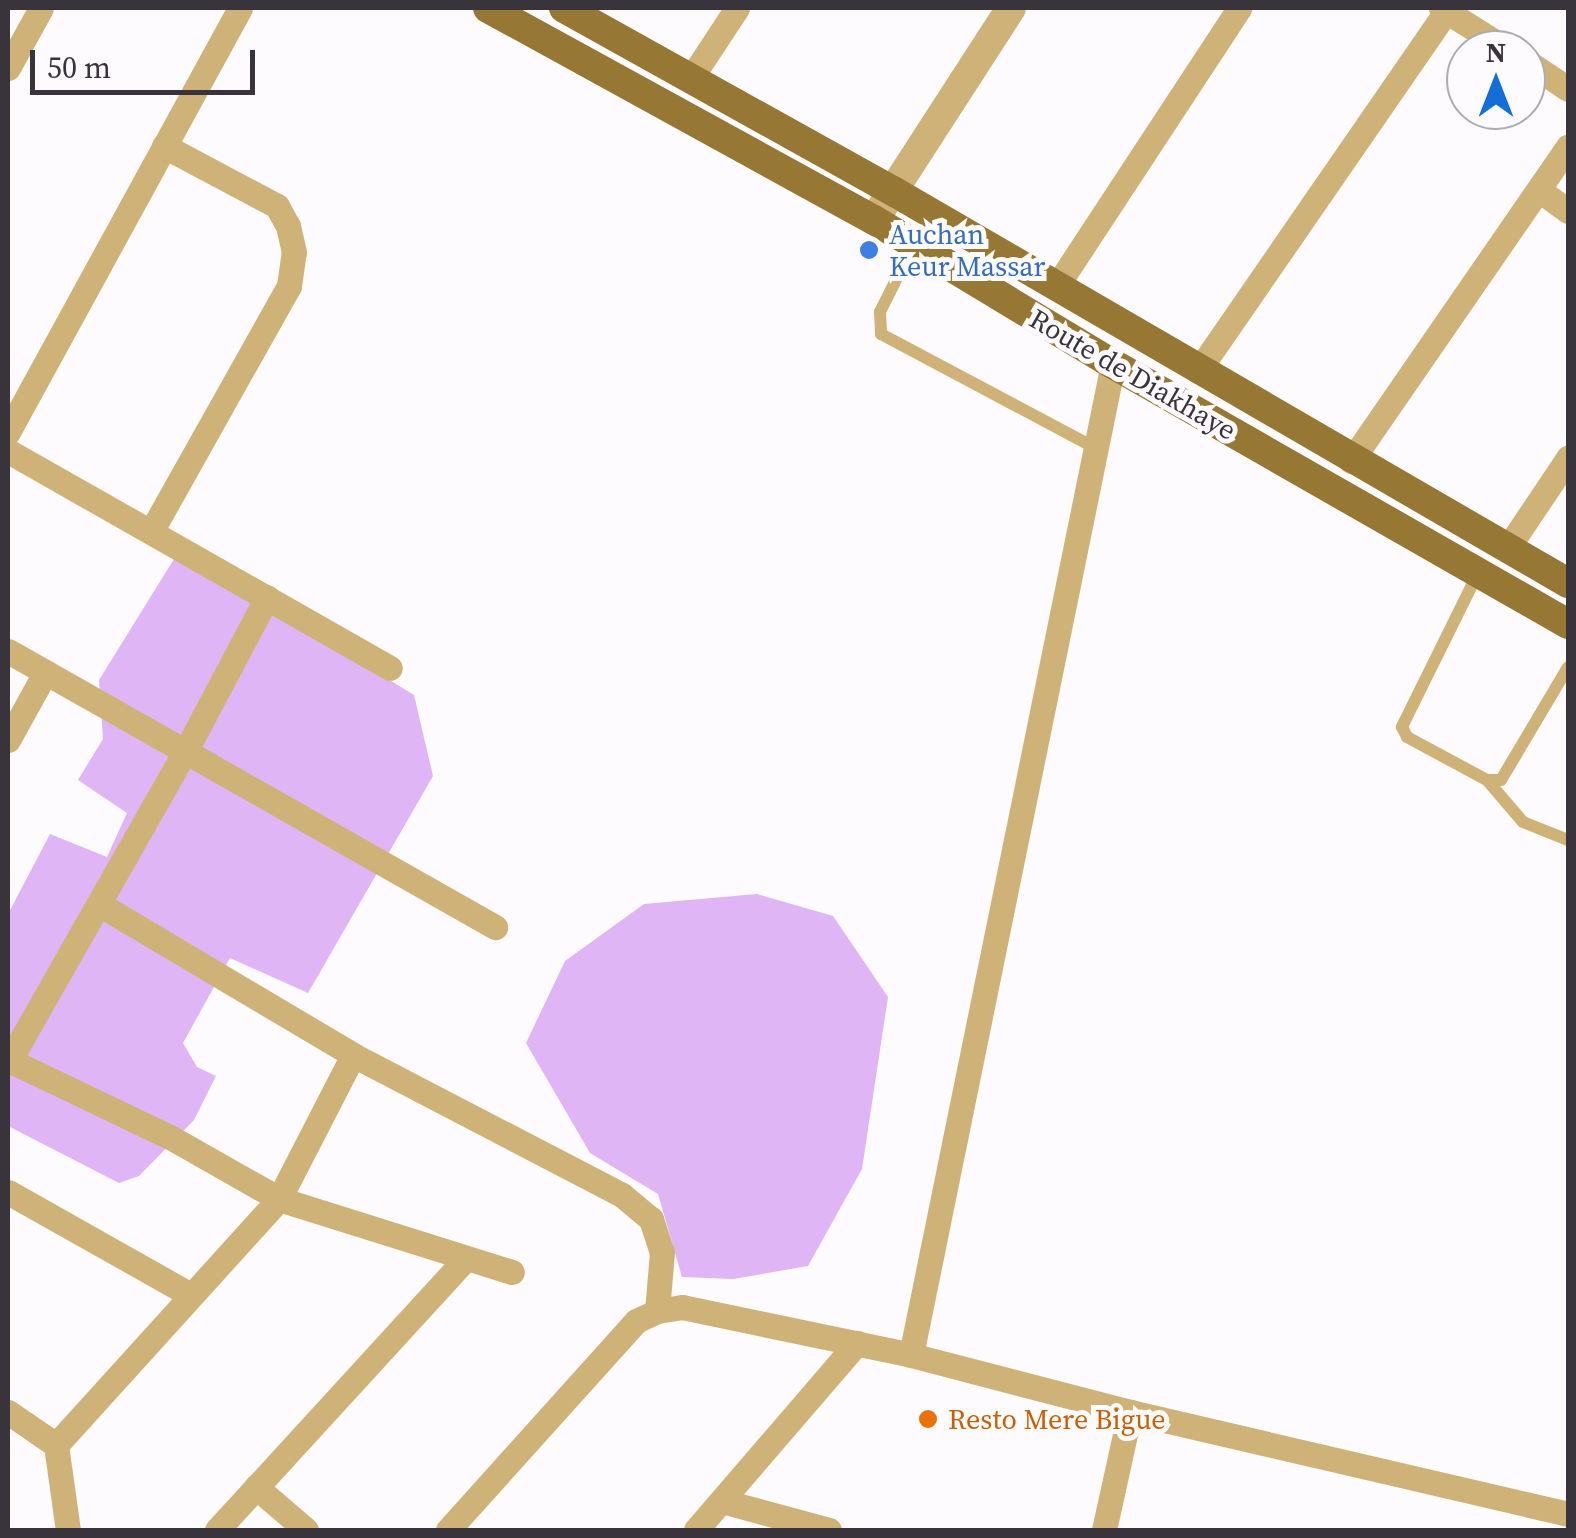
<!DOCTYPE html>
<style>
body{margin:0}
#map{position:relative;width:1576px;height:1538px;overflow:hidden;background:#fdfbfe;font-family:"Source Serif 4",serif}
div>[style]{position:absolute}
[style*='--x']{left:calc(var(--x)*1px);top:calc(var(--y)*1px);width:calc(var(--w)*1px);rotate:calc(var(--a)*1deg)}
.green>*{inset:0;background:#dfb5f6}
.service>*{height:12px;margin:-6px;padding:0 6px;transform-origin:6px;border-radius:6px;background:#cfb278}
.minor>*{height:25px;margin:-12.5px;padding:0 12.5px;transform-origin:12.5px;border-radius:12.5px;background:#cfb278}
.tertiary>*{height:30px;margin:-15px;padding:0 15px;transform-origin:15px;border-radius:15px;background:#cfb278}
.primary>*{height:30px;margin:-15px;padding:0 15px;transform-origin:15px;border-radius:15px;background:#967734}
.dots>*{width:28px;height:28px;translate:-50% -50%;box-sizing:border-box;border:5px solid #fdfbfe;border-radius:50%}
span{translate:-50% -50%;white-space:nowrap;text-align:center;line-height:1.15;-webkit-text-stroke:10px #fdfbfe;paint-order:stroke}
.shop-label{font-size:28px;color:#366cbe}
.left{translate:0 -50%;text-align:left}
.street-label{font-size:28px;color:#39343b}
.food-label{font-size:28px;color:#c56008}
.frame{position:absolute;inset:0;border:10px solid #39343b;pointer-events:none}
.north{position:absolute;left:1446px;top:30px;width:100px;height:100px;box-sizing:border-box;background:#fdfbfe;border:2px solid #afabb0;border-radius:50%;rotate:0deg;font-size:28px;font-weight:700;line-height:40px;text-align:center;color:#39343b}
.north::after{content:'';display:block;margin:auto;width:35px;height:45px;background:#146ed7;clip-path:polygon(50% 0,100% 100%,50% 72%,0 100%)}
.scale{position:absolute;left:30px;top:50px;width:225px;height:45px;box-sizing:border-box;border:5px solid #39343b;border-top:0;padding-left:12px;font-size:30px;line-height:35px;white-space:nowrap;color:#39343b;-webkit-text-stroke:8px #fdfbfe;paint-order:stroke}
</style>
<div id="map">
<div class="green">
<div style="clip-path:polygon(179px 551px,414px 695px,433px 776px,308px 993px,230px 958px,183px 1043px,197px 1067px,216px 1076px,194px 1120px,139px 1176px,119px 1183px,8px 1126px,8px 914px,50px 834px,107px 857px,127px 813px,78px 780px,103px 739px,99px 680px)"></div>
<div style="clip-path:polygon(757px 894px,833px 916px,888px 997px,862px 1169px,808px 1266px,733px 1279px,682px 1277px,658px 1194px,590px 1153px,526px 1043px,565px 961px,644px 904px)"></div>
</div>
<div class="service">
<div style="--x:913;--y:246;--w:74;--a:116.6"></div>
<div style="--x:880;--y:312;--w:22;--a:87"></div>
<div style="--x:881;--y:334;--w:242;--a:28"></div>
<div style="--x:1478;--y:573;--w:172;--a:116.3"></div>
<div style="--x:1402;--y:727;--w:11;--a:63"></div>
<div style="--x:1407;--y:737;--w:91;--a:28.3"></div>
<div style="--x:1487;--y:780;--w:14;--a:0"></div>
<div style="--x:1501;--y:780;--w:131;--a:-59.3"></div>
<div style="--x:1487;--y:780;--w:55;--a:49.4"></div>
<div style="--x:1523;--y:822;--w:48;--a:21.8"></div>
</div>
<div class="minor">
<div style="--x:1441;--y:8;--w:79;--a:32.1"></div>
<div style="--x:1526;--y:61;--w:50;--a:33.7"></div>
<div style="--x:8;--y:68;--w:68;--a:-61.2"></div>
<div style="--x:691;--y:78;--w:84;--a:-56.7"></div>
<div style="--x:1539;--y:190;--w:36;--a:36"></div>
<div style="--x:1056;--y:287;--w:334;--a:-56.7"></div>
<div style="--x:1198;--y:371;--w:437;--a:-55.4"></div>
<div style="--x:8;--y:432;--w:483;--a:-61.3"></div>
<div style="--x:8;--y:451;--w:439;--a:29.6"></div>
<div style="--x:1351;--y:461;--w:382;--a:-55.4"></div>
<div style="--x:152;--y:530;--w:280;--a:-60.7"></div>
<div style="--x:289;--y:286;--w:34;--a:-82"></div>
<div style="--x:294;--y:252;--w:27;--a:-103"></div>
<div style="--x:288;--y:226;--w:23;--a:-119"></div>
<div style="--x:277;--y:206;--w:128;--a:-152"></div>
<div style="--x:1507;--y:549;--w:110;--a:-56.2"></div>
<div style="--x:8;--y:651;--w:560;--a:29.54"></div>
<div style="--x:8;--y:740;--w:77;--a:-61.1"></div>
<div style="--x:99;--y:904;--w:295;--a:30.7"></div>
<div style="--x:353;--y:1055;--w:303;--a:27.5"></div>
<div style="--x:622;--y:1195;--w:38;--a:40"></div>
<div style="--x:651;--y:1219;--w:35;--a:72"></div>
<div style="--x:662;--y:1252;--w:59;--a:94.8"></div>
<div style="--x:9;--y:1060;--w:178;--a:25.6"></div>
<div style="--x:170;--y:1137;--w:125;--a:29.6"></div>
<div style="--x:279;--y:1199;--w:244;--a:17.4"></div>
<div style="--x:8;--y:1063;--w:358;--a:-60.4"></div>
<div style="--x:185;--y:752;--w:175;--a:-62.1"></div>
<div style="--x:8;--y:1192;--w:210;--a:29.4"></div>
<div style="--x:911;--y:1355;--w:1011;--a:-78.48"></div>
<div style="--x:8;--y:1412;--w:58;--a:34.5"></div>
<div style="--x:56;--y:1445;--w:332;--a:-47.8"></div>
<div style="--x:279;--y:1199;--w:162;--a:-62.8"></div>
<div style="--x:56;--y:1445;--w:86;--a:82"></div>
<div style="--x:256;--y:1487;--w:66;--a:40.7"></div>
<div style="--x:722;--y:1501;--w:111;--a:15.2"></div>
<div style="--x:217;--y:1530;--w:367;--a:-47.5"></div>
<div style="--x:448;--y:1530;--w:281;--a:-48"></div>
<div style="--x:636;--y:1321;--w:23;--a:-25"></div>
<div style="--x:657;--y:1311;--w:25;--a:-9"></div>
<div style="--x:682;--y:1307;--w:234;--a:11.8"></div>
<div style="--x:911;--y:1355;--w:226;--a:14.6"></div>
<div style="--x:1130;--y:1412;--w:450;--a:13.1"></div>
<div style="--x:696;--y:1530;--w:247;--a:-49.3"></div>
<div style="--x:1104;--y:1530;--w:121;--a:-77.6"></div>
</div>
<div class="tertiary">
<div style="--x:874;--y:220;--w:252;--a:-57.1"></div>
</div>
<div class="primary">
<div style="--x:488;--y:8;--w:440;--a:28.8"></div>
<div style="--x:874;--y:220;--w:279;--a:31.1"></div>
<div style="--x:1113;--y:364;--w:524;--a:29.74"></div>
<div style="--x:564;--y:8;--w:376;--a:29.1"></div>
<div style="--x:893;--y:191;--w:781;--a:30.15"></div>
</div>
<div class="dots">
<div style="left:869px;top:250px;background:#3f7fe0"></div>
<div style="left:928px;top:1419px;background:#e8710a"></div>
</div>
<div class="shop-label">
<span class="left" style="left:889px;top:250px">Auchan<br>Keur Massar</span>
</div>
<div class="street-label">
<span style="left:1133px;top:374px;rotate:30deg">Route de Diakhaye</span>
</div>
<div class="food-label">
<span class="left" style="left:948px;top:1419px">Resto Mere Bigue</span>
</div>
<div class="frame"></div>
<div class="north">N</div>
<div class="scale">50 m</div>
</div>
